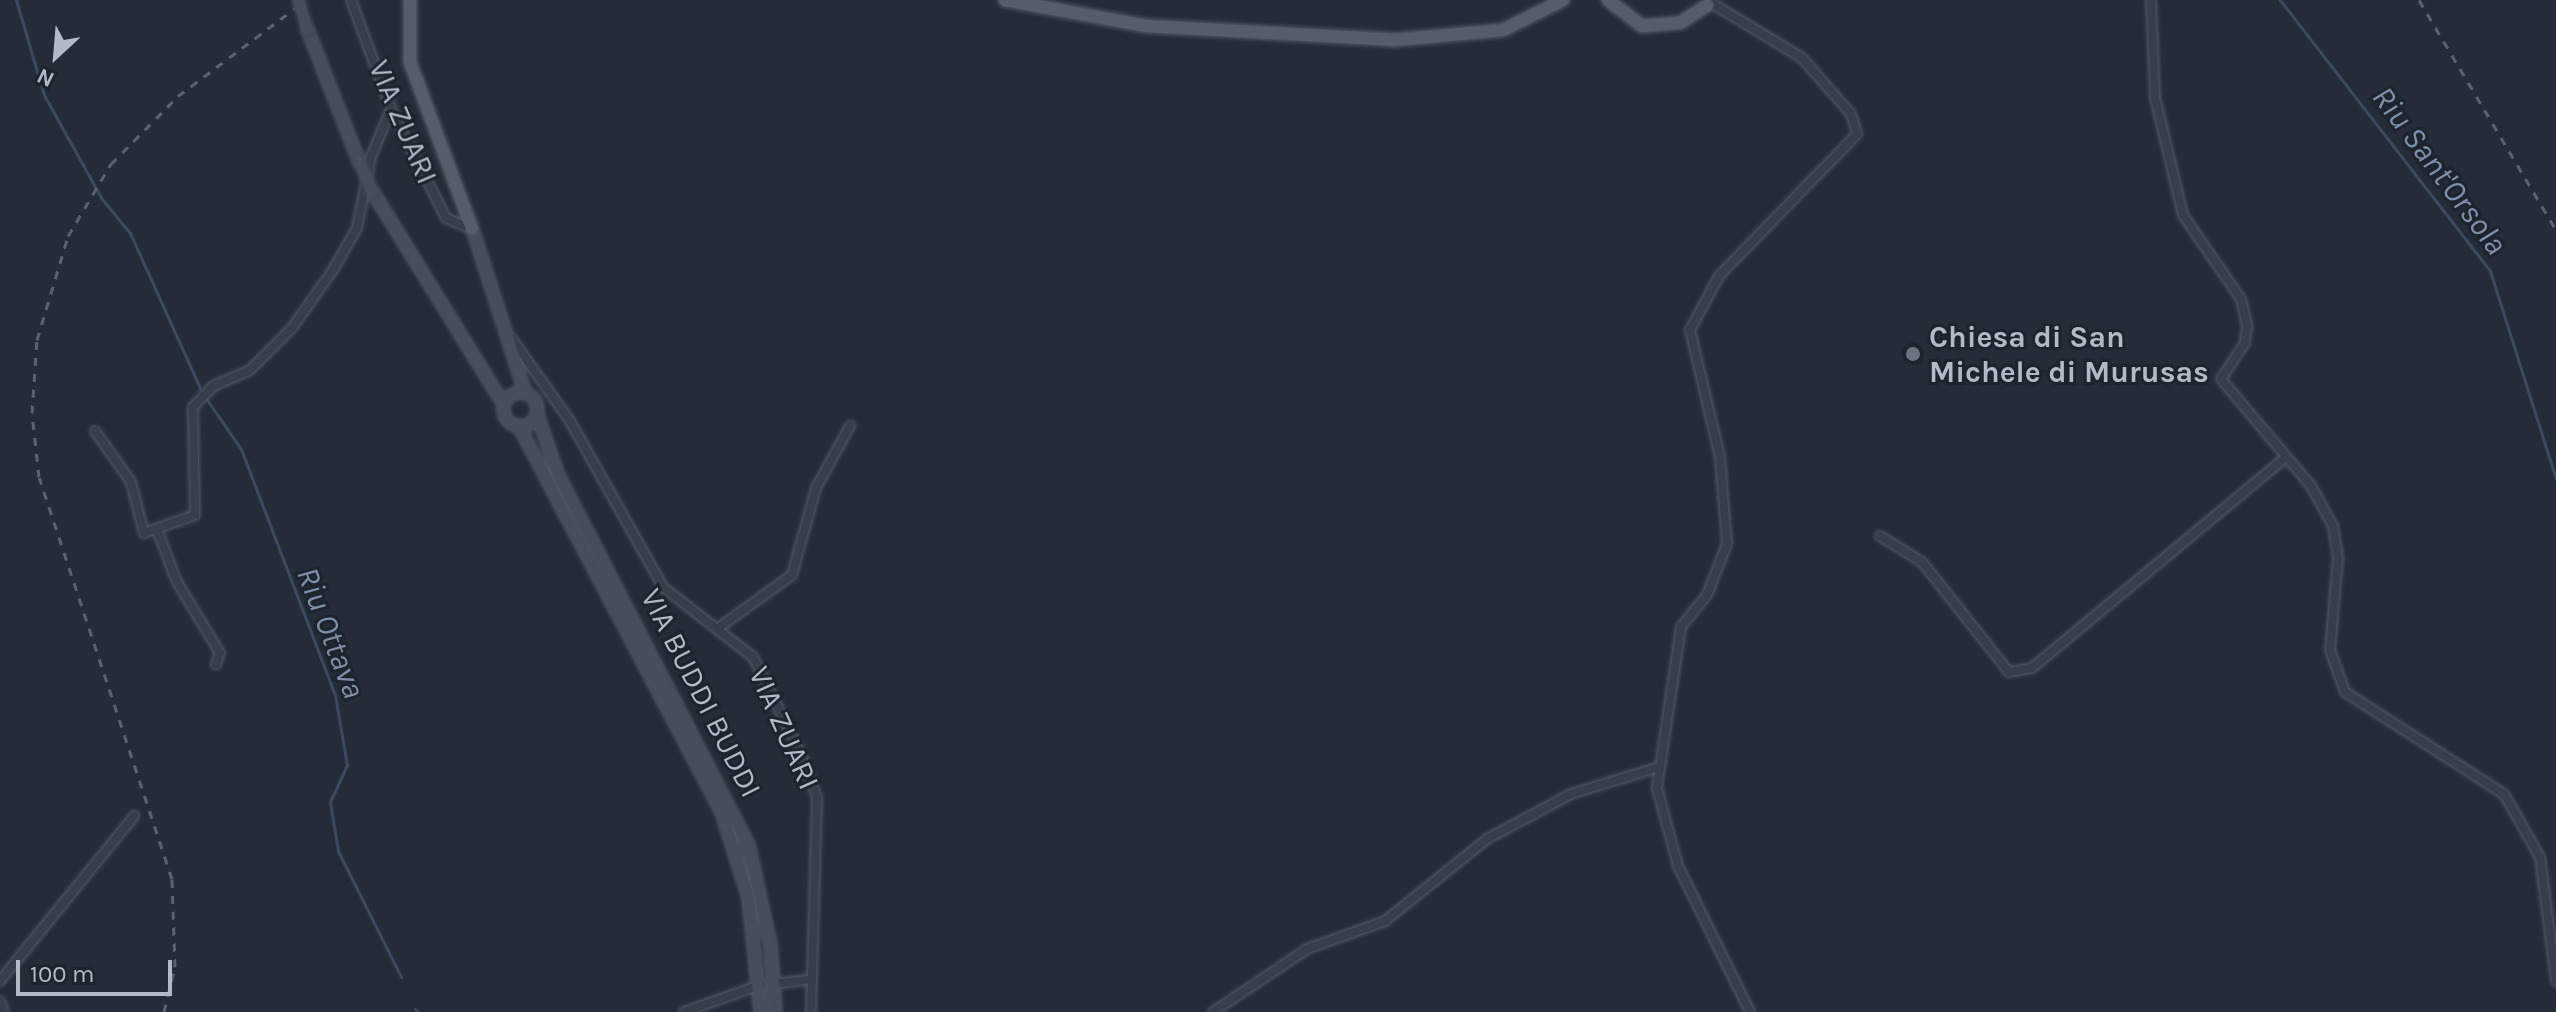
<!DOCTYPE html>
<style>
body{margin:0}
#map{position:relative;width:2556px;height:1012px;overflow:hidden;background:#242c38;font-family:Karla,sans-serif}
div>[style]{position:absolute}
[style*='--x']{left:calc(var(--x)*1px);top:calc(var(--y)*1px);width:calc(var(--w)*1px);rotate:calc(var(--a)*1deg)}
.stream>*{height:3px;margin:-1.5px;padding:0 1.5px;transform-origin:1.5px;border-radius:1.5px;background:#3b4a60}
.roads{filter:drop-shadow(0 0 2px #535964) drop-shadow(0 0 2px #535964)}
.minor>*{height:8px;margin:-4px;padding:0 4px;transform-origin:4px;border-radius:4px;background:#383e49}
.secondary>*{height:11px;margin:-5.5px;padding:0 5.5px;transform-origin:5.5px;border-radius:5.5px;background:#464e5b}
.secondary>.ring{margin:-5.5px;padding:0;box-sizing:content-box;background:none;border:11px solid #464e5b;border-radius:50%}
.primary>*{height:12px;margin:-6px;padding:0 6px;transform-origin:6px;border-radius:6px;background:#565d69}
.rail>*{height:3px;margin-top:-1.5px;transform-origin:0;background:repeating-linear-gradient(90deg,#5a626f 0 8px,transparent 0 16px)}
.bridges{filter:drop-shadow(0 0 2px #414852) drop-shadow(0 0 2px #414852)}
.secondary-bridge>*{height:11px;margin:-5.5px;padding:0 5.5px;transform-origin:5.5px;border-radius:5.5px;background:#464e5b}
.dots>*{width:22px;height:22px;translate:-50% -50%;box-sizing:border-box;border:4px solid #1d242e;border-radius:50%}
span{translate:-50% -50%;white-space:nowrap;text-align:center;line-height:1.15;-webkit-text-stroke:6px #1d242e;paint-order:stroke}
.street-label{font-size:30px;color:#b3b9c5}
.poi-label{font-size:30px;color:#b3b9c5;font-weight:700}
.left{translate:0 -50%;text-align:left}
.water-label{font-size:32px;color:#7d8faa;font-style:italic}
.north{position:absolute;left:16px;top:16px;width:80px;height:80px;-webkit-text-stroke:6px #1d242e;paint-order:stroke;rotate:206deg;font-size:22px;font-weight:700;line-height:32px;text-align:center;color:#b3b9c5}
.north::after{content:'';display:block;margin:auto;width:28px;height:36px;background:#b3b9c5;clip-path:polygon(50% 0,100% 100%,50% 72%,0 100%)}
.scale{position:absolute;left:16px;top:960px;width:156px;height:36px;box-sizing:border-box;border:4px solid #b3b9c5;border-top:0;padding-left:10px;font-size:24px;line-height:28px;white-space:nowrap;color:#b3b9c5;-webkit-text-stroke:6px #1d242e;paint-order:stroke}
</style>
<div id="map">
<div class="stream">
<div style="--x:16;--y:0;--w:99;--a:73.6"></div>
<div style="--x:44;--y:95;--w:119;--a:60.9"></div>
<div style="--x:102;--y:199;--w:44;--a:50.5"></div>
<div style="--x:130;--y:233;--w:170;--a:65.7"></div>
<div style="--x:2280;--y:0;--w:343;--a:52.2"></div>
<div style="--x:2490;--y:271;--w:218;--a:72.4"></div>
<div style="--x:205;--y:397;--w:63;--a:55.3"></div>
<div style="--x:241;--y:449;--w:263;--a:69.1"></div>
<div style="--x:335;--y:695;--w:71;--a:80.3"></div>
<div style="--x:347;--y:765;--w:41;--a:114.7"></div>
<div style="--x:330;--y:802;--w:50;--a:80.7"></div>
<div style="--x:338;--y:851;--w:141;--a:63.4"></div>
<div style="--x:415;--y:1009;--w:4;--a:45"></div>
</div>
<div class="roads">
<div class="minor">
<div style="--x:351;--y:0;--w:116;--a:69.8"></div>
<div style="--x:391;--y:109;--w:122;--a:63.2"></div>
<div style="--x:446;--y:218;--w:28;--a:23"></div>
<div style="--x:2151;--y:0;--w:97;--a:87.6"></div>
<div style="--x:2155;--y:97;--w:121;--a:76.7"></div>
<div style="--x:2183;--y:215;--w:102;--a:55.4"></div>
<div style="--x:2241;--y:299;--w:28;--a:77"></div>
<div style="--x:2247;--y:326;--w:17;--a:97"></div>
<div style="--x:2245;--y:343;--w:43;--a:123.7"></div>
<div style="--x:2221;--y:379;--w:140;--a:49.9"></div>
<div style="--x:2311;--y:486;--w:46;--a:61.2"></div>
<div style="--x:2333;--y:526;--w:33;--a:81"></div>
<div style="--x:2338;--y:559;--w:91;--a:95"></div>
<div style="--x:2330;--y:650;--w:45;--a:70.3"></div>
<div style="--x:2345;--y:692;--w:189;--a:32.7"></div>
<div style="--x:2504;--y:794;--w:73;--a:60.3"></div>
<div style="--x:2540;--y:857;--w:125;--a:82.6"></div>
<div style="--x:1708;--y:1;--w:110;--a:31.2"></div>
<div style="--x:1802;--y:58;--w:74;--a:48.8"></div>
<div style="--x:1851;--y:114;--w:21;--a:73"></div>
<div style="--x:1857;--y:134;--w:198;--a:134.2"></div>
<div style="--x:1719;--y:276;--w:61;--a:118.2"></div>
<div style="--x:1690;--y:330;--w:130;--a:76.7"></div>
<div style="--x:1720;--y:457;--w:87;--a:85.4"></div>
<div style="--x:1727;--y:544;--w:55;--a:111.4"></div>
<div style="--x:1707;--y:595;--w:41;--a:129.1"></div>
<div style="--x:1681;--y:627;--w:163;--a:98.5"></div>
<div style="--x:1657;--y:788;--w:81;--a:74.9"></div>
<div style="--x:1678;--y:866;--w:163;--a:63.7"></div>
<div style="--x:512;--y:339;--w:100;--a:54.7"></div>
<div style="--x:570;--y:421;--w:190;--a:60.7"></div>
<div style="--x:663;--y:587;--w:114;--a:37.9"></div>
<div style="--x:753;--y:657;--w:106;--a:63.7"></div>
<div style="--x:800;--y:752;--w:49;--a:69.7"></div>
<div style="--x:817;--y:798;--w:214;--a:91.6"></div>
<div style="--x:95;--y:431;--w:62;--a:54.8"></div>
<div style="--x:131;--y:482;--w:53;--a:75.7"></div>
<div style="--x:144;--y:533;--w:54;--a:-19.4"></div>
<div style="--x:195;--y:515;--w:108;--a:-91.1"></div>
<div style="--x:193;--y:407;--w:29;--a:-46"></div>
<div style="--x:213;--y:386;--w:39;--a:-23"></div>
<div style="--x:249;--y:371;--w:61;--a:-45"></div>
<div style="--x:292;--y:328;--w:71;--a:-54.7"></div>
<div style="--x:333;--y:270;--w:48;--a:-60.3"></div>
<div style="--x:357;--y:228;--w:72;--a:-78.8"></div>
<div style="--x:371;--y:157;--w:52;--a:-67.4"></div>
<div style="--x:158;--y:532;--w:53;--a:69.2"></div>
<div style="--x:177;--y:582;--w:83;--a:58.8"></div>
<div style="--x:220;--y:653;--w:12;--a:110"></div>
<div style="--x:1880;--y:536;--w:49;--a:31.8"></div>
<div style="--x:1922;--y:562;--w:140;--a:51.7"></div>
<div style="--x:2009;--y:672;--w:23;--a:-10"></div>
<div style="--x:2032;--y:668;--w:330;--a:-39.7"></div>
<div style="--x:721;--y:626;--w:87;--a:-35.7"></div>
<div style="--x:792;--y:575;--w:90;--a:-74.6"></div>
<div style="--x:816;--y:488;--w:71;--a:-61.3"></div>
<div style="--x:0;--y:981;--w:213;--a:-50.9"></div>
<div style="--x:773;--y:984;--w:34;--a:-7"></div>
<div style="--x:0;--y:1001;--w:12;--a:70"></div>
<div style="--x:684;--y:1012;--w:81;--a:-19.6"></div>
<div style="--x:1213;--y:1012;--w:113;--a:-33.8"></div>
<div style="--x:1307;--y:949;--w:83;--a:-19.7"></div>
<div style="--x:1385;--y:921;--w:131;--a:-38.8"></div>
<div style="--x:1487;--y:839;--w:95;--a:-28.2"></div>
<div style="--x:1571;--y:794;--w:92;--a:-17.1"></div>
</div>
<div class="secondary">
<div style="--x:307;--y:29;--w:141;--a:68.7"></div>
<div style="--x:372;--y:191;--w:250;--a:58.4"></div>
<div style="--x:472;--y:229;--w:172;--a:72.1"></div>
<div class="ring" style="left:503px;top:392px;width:23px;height:23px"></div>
<div style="--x:536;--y:412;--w:67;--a:70.8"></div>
<div style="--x:558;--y:475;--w:415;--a:62.8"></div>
<div style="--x:748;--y:844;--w:102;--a:77.6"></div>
<div style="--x:770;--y:944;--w:68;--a:85.8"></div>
<div style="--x:518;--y:425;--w:436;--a:62.3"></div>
<div style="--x:721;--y:811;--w:90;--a:72.6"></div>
<div style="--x:748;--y:897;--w:116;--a:84"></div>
</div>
<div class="primary">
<div style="--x:410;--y:0;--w:62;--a:90"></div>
<div style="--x:410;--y:62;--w:178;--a:69.6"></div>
<div style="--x:1005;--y:0;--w:143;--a:10.4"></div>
<div style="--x:1146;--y:26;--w:248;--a:3.2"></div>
<div style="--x:1394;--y:40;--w:109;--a:-5.2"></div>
<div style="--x:1503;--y:30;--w:67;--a:-26.6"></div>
<div style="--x:1608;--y:0;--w:43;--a:37.4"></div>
<div style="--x:1642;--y:26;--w:38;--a:-5"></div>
<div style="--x:1680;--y:23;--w:33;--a:-33"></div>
</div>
</div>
<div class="rail">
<div style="--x:2419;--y:0;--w:268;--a:59.2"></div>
<div style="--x:164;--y:1012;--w:46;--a:-76.3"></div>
<div style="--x:175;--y:967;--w:88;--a:-92"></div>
<div style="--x:172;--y:879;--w:423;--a:-108.3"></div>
<div style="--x:39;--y:477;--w:64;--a:-96.2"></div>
<div style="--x:32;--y:413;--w:73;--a:-86.1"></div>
<div style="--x:37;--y:340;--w:109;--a:-73.4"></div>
<div style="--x:68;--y:236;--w:84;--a:-59.2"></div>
<div style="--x:111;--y:164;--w:95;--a:-45.4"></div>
<div style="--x:178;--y:96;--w:160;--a:-36.9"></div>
</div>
<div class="bridges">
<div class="secondary-bridge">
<div style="--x:298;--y:0;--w:30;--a:73"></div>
<div style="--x:358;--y:160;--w:34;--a:66"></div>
</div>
</div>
<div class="dots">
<div style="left:1913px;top:354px;background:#6b7280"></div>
</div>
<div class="street-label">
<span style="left:403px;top:122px;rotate:67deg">VIA ZUARI</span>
<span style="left:701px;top:693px;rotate:63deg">VIA BUDDI BUDDI</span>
<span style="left:784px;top:728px;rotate:66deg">VIA ZUARI</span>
</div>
<div class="poi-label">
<span class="left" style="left:1929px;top:354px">Chiesa di San<br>Michele di Murusas</span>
</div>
<div class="water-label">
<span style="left:2439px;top:171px;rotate:53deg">Riu Sant'Orsola</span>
<span style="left:330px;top:633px;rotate:69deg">Riu Ottava</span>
</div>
<div class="north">N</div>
<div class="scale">100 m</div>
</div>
